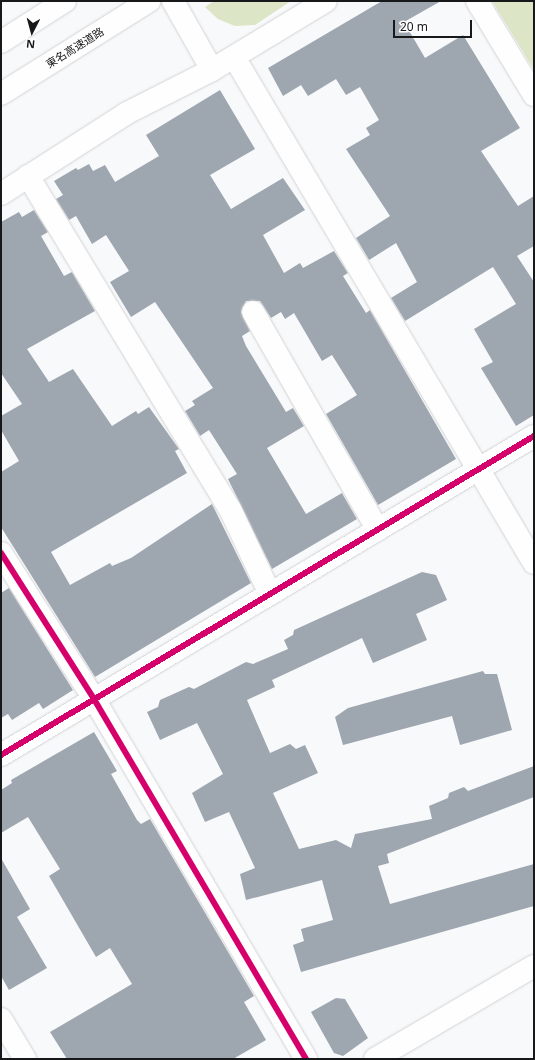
<!DOCTYPE html>
<meta charset="utf-8">
<style>
body{margin:0}
#map{position:relative;width:535px;height:1060px;overflow:hidden;background:#f8f9fb;font-family:"Noto Sans","Noto Sans JP",sans-serif}
div>[style]{position:absolute}
[style*='--x']{left:calc(var(--x)*1px);top:calc(var(--y)*1px);width:calc(var(--w)*1px);rotate:calc(var(--a)*1deg)}
.green>*{inset:0;background:#dce5c6}
.building>*{inset:0;background:#9ea6b0}
.roads{filter:drop-shadow(0 0 1px #d3d3d4) drop-shadow(0 0 1px #d3d3d4)}
.minor>*{height:22px;margin:-11px;padding:0 11px;transform-origin:11px;border-radius:11px;background:#fefefe}
.highway>*{height:22px;margin:-11px;padding:0 11px;transform-origin:11px;border-radius:11px;background:#fefefe}
.cycleway>*{height:6px;margin:-3px;padding:0 3px;transform-origin:3px;border-radius:3px;background:#d6006c}
span{translate:-50% -50%;white-space:nowrap;text-align:center;line-height:1.15;-webkit-text-stroke:4px #fff;paint-order:stroke}
.street-label{font-size:11px;color:#171819}
.frame{position:absolute;inset:0;border:2px solid #171819;pointer-events:none}
.north{position:absolute;left:12px;top:12px;width:40px;height:40px;-webkit-text-stroke:3px #fff;paint-order:stroke;rotate:186deg;font-size:11px;font-weight:700;line-height:16px;text-align:center;color:#171819}
.north::after{content:'';display:block;margin:auto;width:14px;height:18px;background:#171819;clip-path:polygon(50% 0,100% 100%,50% 72%,0 100%)}
.scale{position:absolute;left:393px;top:20px;width:79px;height:18px;box-sizing:border-box;border:2px solid #171819;border-top:0;padding-left:5px;font-size:12px;line-height:14px;white-space:nowrap;color:#171819;-webkit-text-stroke:3px #fff;paint-order:stroke}
</style>
<div id="map">
<div class="green">
<div style="clip-path:polygon(214px 1px,291px 1px,255px 25px,235px 26px,218px 19px,205px 7px)"></div>
<div style="clip-path:polygon(492px 1px,534px 1px,534px 70px)"></div>
</div>
<div class="building">
<div style="clip-path:polygon(382px 1px,441px 1px,404px 22px,425px 58px,463px 35px,520px 128px,481px 151px,518px 206px,534px 196px,534px 246px,517px 256px,534px 282px,534px 415px,516px 426px,481px 368px,493px 362px,474px 329px,516px 304px,493px 267px,405px 321px,391px 298px,417px 282px,396px 243px,369px 260px,356px 238px,390px 216px,346px 149px,370px 135px,366px 128px,379px 120px,360px 87px,346px 95px,336px 79px,308px 96px,301px 85px,283px 96px,268px 68px)"></div>
<div style="clip-path:polygon(220px 90px,255px 149px,210px 175px,231px 209px,283px 178px,305px 210px,263px 235px,284px 273px,300px 263px,303px 268px,334px 251px,348px 273px,343px 276px,366px 313px,370px 310px,456px 459px,378px 505px,326px 414px,357px 395px,332px 355px,322px 361px,294px 313px,285px 319px,281px 312px,271px 318px,260px 301px,246px 301px,241px 312px,250px 331px,242px 336px,246px 346px,286px 412px,293px 408px,304px 426px,267px 448px,306px 514px,342px 493px,357px 519px,272px 569px,228px 479px,237px 474px,209px 430px,200px 436px,185px 411px,195px 405px,192px 401px,213px 388px,155px 302px,131px 317px,110px 282px,129px 271px,106px 235px,92px 244px,76px 216px,69px 220px,56px 199px,63px 195px,54px 181px,76px 168px,78px 170px,89px 164px,93px 171px,105px 165px,115px 182px,159px 156px,146px 135px)"></div>
<div style="clip-path:polygon(34px 210px,48px 232px,41px 236px,64px 276px,72px 272px,95px 311px,27px 349px,49px 382px,73px 369px,112px 426px,136px 411px,138px 414px,149px 407px,179px 449px,175px 451px,187px 473px,51px 552px,70px 585px,110px 563px,112px 566px,131px 558px,212px 504px,251px 583px,95px 677px,1px 527px,1px 472px,19px 461px,1px 430px,1px 416px,22px 404px,1px 373px,1px 222px,19px 212px,22px 217px)"></div>
<div style="clip-path:polygon(422px 572px,436px 575px,447px 600px,416px 614px,427px 640px,373px 663px,362px 638px,272px 680px,275px 687px,247px 700px,270px 753px,290px 744px,296px 749px,305px 745px,318px 773px,273px 793px,299px 849px,336px 840px,351px 848px,355px 834px,432px 819px,429px 806px,448px 798px,449px 793px,464px 787px,468px 791px,534px 766px,534px 797px,387px 854px,389px 863px,378px 866px,390px 904px,534px 864px,534px 906px,301px 972px,293px 945px,304px 941px,301px 929px,333px 920px,322px 880px,246px 900px,240px 874px,255px 868px,229px 812px,205px 822px,192px 793px,223px 774px,197px 723px,160px 740px,147px 712px,158px 707px,160px 700px,189px 687px,194px 689px,246px 662px,253px 664px,288px 649px,284px 640px,293px 635px,294px 630px)"></div>
<div style="clip-path:polygon(9px 588px,73px 690px,43px 709px,39px 703px,12px 720px,8px 714px,1px 718px,1px 593px)"></div>
<div style="clip-path:polygon(483px 671px,485px 674px,497px 674px,512px 730px,460px 745px,452px 716px,343px 745px,335px 717px,348px 708px)"></div>
<div style="clip-path:polygon(94px 732px,117px 771px,111px 774px,137px 820px,141px 824px,150px 819px,254px 996px,244px 1002px,266px 1040px,233px 1059px,67px 1059px,50px 1032px,132px 984px,110px 948px,96px 957px,49px 876px,60px 869px,28px 817px,1px 833px,1px 790px,12px 783px,11px 780px)"></div>
<div style="clip-path:polygon(1px 858px,30px 909px,17px 917px,47px 968px,9px 990px,1px 976px)"></div>
<div style="clip-path:polygon(336px 998px,345px 999px,368px 1038px,343px 1056px,334px 1053px,311px 1012px)"></div>
</div>
<div class="roads">
<div class="minor">
<div style="--x:173;--y:1;--w:79;--a:60.5"></div>
<div style="--x:477;--y:1;--w:110;--a:58.8"></div>
<div style="--x:234;--y:57;--w:588;--a:59.34"></div>
<div style="--x:28;--y:176;--w:389;--a:58.8"></div>
<div style="--x:230;--y:509;--w:94;--a:64.8"></div>
<div style="--x:1;--y:194;--w:150;--a:-32.7"></div>
<div style="--x:127;--y:113;--w:95;--a:-26.8"></div>
<div style="--x:212;--y:70;--w:133;--a:-31.2"></div>
<div style="--x:253;--y:312;--w:251;--a:60.2"></div>
<div style="--x:1;--y:553;--w:173;--a:57.5"></div>
<div style="--x:94;--y:699;--w:418;--a:59.5"></div>
<div style="--x:1;--y:755;--w:621;--a:-30.9"></div>
<div style="--x:1;--y:1019;--w:47;--a:59"></div>
<div style="--x:375;--y:1059;--w:184;--a:-30.3"></div>
</div>
<div class="highway">
<div style="--x:1;--y:42;--w:76;--a:-32.6"></div>
<div style="--x:1;--y:94;--w:175;--a:-32.1"></div>
</div>
</div>
<div class="cycleway">
<div style="--x:1;--y:553;--w:173;--a:57.5"></div>
<div style="--x:94;--y:699;--w:418;--a:59.5"></div>
<div style="--x:1;--y:755;--w:621;--a:-30.9"></div>
</div>
<div class="street-label">
<span style="left:75px;top:48px;rotate:-32deg">東名高速道路</span>
</div>
<div class="frame"></div>
<div class="north">N</div>
<div class="scale">20 m</div>
</div>
